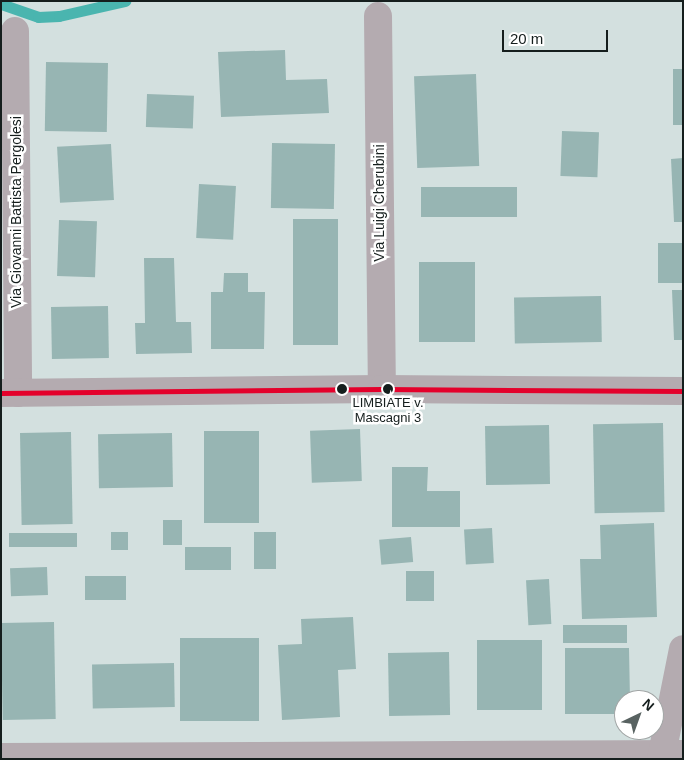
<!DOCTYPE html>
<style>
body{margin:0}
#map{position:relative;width:684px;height:760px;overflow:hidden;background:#d3e0df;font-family:Helvetica,sans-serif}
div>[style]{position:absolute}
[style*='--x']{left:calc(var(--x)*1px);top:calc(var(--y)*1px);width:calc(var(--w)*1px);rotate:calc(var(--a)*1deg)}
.stream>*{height:11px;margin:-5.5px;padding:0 5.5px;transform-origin:5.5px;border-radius:5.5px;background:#4ab5af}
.building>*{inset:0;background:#97b5b3;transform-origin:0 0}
.minor>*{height:28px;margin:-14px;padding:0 14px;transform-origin:14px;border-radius:14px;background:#b4abb0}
.bus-1>*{height:5px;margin:-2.5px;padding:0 2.5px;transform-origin:2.5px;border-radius:2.5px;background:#e4002b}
.dots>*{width:14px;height:14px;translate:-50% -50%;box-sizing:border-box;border:2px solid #fff;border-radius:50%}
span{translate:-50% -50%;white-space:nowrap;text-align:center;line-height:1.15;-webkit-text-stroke:5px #fff;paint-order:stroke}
.bus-label{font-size:13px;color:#151e1d}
.street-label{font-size:14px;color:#151e1d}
.frame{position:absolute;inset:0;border:2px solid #151e1d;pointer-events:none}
.north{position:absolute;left:614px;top:690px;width:50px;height:50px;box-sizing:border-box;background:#fff;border:1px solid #a1a5a5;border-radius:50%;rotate:42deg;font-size:14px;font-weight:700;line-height:20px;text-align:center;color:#151e1d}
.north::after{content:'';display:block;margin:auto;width:18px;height:22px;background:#586261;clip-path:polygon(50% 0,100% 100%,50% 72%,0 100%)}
.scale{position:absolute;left:502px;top:30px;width:106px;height:22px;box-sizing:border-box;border:2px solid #151e1d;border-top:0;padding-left:6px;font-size:15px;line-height:18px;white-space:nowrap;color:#151e1d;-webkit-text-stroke:4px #fff;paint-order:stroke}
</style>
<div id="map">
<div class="stream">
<div style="--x:1;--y:4;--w:39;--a:19"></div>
<div style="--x:38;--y:17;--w:21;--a:-3"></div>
<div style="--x:59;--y:16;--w:68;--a:-12.8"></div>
</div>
<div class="building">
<div style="clip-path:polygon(285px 50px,286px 80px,327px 79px,329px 113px,221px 117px,218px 52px)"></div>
<div style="left:46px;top:62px;width:62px;height:69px;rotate:1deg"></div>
<div style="left:673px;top:69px;width:10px;height:56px"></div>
<div style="left:476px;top:74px;width:92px;height:62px;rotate:88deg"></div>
<div style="left:147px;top:94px;width:47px;height:33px;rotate:2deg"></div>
<div style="left:562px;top:131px;width:37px;height:45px;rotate:2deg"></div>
<div style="left:272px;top:143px;width:63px;height:65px;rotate:1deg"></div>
<div style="left:111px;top:144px;width:56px;height:54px;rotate:87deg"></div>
<div style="clip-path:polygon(683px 158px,683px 222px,674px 222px,671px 159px)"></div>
<div style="left:199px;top:184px;width:37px;height:54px;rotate:3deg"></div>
<div style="left:421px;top:187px;width:96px;height:30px"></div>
<div style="left:293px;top:219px;width:45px;height:126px"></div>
<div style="left:59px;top:220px;width:38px;height:56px;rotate:2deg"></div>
<div style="left:683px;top:243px;width:40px;height:25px;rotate:90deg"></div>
<div style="clip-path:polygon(144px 258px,174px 258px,176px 322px,191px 322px,192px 353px,136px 354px,135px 323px,145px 323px)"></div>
<div style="left:419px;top:262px;width:56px;height:80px"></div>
<div style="clip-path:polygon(224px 273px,248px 273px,248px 292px,265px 292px,264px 349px,211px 349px,211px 292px,223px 292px)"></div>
<div style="clip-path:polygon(672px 290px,683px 290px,683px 340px,674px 340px)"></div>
<div style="left:601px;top:296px;width:46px;height:87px;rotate:89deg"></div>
<div style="left:108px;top:306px;width:52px;height:57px;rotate:89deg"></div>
<div style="left:663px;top:423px;width:89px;height:70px;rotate:89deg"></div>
<div style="left:549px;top:425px;width:59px;height:64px;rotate:89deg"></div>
<div style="left:360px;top:429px;width:52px;height:50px;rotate:88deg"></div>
<div style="left:204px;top:431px;width:55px;height:92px"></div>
<div style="left:71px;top:432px;width:92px;height:51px;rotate:89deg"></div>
<div style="left:172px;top:433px;width:54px;height:74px;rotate:89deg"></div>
<div style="clip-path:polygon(392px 467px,428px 467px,427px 491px,460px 491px,460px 527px,392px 527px)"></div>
<div style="left:163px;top:520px;width:19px;height:25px"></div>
<div style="clip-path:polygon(654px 523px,657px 617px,582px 619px,580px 559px,601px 559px,600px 525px)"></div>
<div style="left:492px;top:528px;width:35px;height:28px;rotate:87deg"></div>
<div style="left:111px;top:532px;width:17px;height:18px"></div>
<div style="left:254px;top:532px;width:22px;height:37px"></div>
<div style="left:77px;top:533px;width:14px;height:68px;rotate:90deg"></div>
<div style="left:411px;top:537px;width:25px;height:32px;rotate:85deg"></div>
<div style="left:185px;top:547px;width:46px;height:23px"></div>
<div style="left:47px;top:567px;width:28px;height:37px;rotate:88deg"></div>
<div style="left:406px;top:571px;width:28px;height:30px"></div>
<div style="left:85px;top:576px;width:41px;height:24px"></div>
<div style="left:549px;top:579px;width:45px;height:23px;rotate:87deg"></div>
<div style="clip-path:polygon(353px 617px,356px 669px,338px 670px,340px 717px,282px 720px,278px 645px,302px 644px,301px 619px)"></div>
<div style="left:54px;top:622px;width:97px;height:53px;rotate:89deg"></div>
<div style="left:627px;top:625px;width:18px;height:64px;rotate:90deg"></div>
<div style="left:180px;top:638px;width:79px;height:83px"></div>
<div style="left:477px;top:640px;width:65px;height:70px"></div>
<div style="clip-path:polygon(565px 648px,629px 648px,630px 700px,624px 700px,624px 714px,565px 714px)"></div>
<div style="left:449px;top:652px;width:63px;height:61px;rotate:89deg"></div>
<div style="left:174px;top:663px;width:44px;height:82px;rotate:89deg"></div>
</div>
<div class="minor">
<div style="--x:378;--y:16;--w:373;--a:89.4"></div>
<div style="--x:15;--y:31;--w:362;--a:89.5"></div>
<div style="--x:1;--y:393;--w:381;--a:-0.6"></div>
<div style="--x:382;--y:389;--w:301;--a:0.4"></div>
<div style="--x:1;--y:757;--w:682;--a:-0.25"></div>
<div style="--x:661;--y:759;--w:112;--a:-78.7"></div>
</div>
<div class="bus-1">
<div style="--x:1;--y:393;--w:381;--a:-0.6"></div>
<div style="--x:382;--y:389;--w:301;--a:0.4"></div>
</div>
<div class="dots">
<div style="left:342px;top:389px;background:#151e1d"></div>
<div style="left:388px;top:389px;background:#151e1d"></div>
</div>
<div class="bus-label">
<span style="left:388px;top:411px">LIMBIATE v.<br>Mascagni 3</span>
</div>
<div class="street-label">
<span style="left:379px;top:203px;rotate:-90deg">Via Luigi Cherubini</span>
<span style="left:16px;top:212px;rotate:-90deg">Via Giovanni Battista Pergolesi</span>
</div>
<div class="frame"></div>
<div class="north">N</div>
<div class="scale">20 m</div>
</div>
